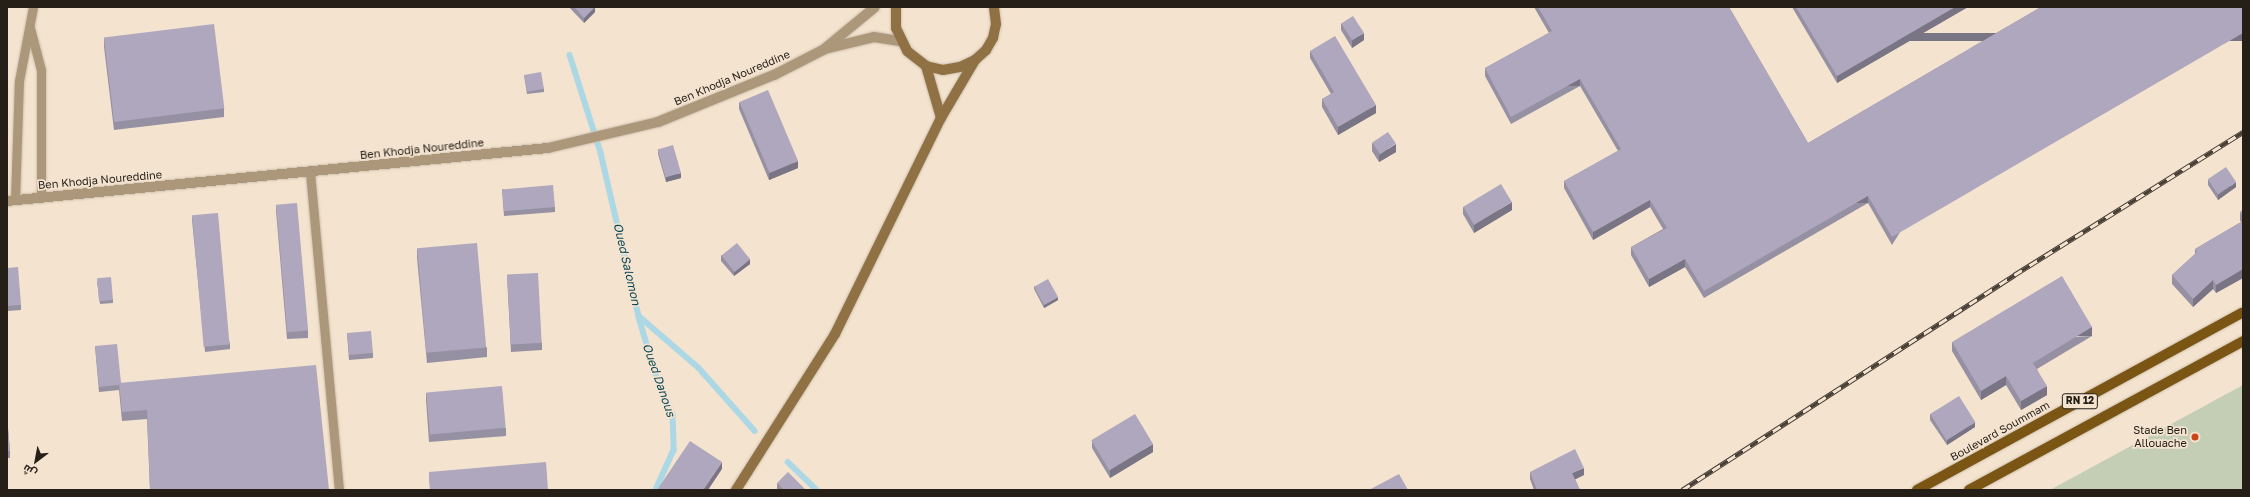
<!DOCTYPE html>
<meta charset="utf-8">
<style>
body{margin:0}
#map{position:relative;width:2250px;height:497px;overflow:hidden;background:#f3e3cf;font-family:"Golos Text",Cairo,sans-serif}
div>[style]{position:absolute}
[style*='--x']{left:calc(var(--x)*1px);top:calc(var(--y)*1px);width:calc(var(--w)*1px);rotate:calc(var(--a)*1deg)}
.green>*{inset:0;background:#c3ceb5}
.stream>*{height:5.5px;margin:-2.75px;padding:0 2.75px;transform-origin:2.75px;border-radius:2.75px;background:#acd7e4}
.roads{filter:drop-shadow(0 0 1px #cec0ae) drop-shadow(0 0 1px #cec0ae)}
.lane>*{height:9px;margin:-4.5px;padding:0 4.5px;transform-origin:4.5px;border-radius:4.5px;background:#ad977a}
.street>*{height:10px;margin:-5px;padding:0 5px;transform-origin:5px;border-radius:5px;background:#ad977a}
.secondary>*{height:10px;margin:-5px;padding:0 5px;transform-origin:5px;border-radius:5px;background:#907144}
.primary>*{height:10px;margin:-5px;padding:0 5px;transform-origin:5px;border-radius:5px;background:#7b5514}
.rail>*{height:4.5px;margin-top:-2.25px;transform-origin:0;background:repeating-linear-gradient(90deg,#f3e3cf 0 9px,#473f36 0 18px);box-sizing:border-box;border-block:1px solid #473f36}
.wall>*{inset:0;background:#9690a3}
.shaded-wall>*{inset:0;background:#7a7584;transform-origin:0 0}
.building>*{inset:0;background:#aea7bd;transform-origin:0 0}
.dots>*{width:11px;height:11px;translate:-50% -50%;box-sizing:border-box;border:2px solid #f3e3cf;border-radius:50%}
span{translate:-50% -50%;white-space:nowrap;text-align:center;line-height:1.15;-webkit-text-stroke:3.5px #f3e3cf;paint-order:stroke}
.shield-label span{padding:1px 3px;background:#f3e3cf;border:1px solid;border-radius:3px;-webkit-text-stroke-width:0}
.shield-label{font-size:10px;color:#251f18;font-weight:700}
.street-label{font-size:11px;color:#251f18}
.poi-label{font-size:11px;color:#251f18}
.right{translate:-100% -50%;text-align:right}
.water-label{font-size:12px;color:#0e4a59;font-style:italic}
.frame{position:absolute;inset:0;border:8px solid #251f18;pointer-events:none}
.north{position:absolute;left:16px;top:441px;width:40px;height:40px;-webkit-text-stroke:3px #f3e3cf;paint-order:stroke;rotate:212deg;font-size:11px;font-weight:700;line-height:16px;text-align:center;color:#251f18}
.north::after{content:'';display:block;margin:auto;width:14px;height:18px;background:#251f18;clip-path:polygon(50% 0,100% 100%,50% 72%,0 100%)}
</style>
<div id="map">
<div class="green">
<div style="clip-path:polygon(2243px 385px,2243px 490px,2050px 490px)"></div>
</div>
<div class="stream">
<div style="--x:570;--y:55;--w:103;--a:72.4"></div>
<div style="--x:601;--y:153;--w:167;--a:76.9"></div>
<div style="--x:639;--y:316;--w:79;--a:40.9"></div>
<div style="--x:699;--y:368;--w:84;--a:48.4"></div>
<div style="--x:639;--y:317;--w:64;--a:73.6"></div>
<div style="--x:657;--y:378;--w:40;--a:66.6"></div>
<div style="--x:673;--y:415;--w:35;--a:88"></div>
<div style="--x:674;--y:450;--w:44;--a:114.2"></div>
<div style="--x:788;--y:462;--w:40;--a:44"></div>
</div>
<div class="roads">
<div class="lane">
<div style="--x:30;--y:28;--w:43;--a:75.3"></div>
<div style="--x:41;--y:70;--w:128;--a:90"></div>
<div style="--x:310;--y:172;--w:319;--a:84.8"></div>
<div style="--x:15;--y:200;--w:119;--a:-88.1"></div>
<div style="--x:19;--y:81;--w:75;--a:-79.3"></div>
</div>
<div class="street">
<div style="--x:825;--y:49;--w:50;--a:-13.8"></div>
<div style="--x:874;--y:37;--w:26;--a:9"></div>
<div style="--x:7;--y:201;--w:544;--a:-5.6"></div>
<div style="--x:548;--y:148;--w:113;--a:-13.3"></div>
<div style="--x:658;--y:122;--w:125;--a:-22.1"></div>
<div style="--x:774;--y:75;--w:55;--a:-27"></div>
<div style="--x:823;--y:50;--w:67;--a:-39.6"></div>
</div>
<div class="secondary">
<div style="--x:896;--y:7;--w:21;--a:90"></div>
<div style="--x:896;--y:28;--w:25;--a:64"></div>
<div style="--x:907;--y:51;--w:24;--a:38"></div>
<div style="--x:926;--y:66;--w:17;--a:13"></div>
<div style="--x:943;--y:70;--w:17;--a:-10"></div>
<div style="--x:960;--y:67;--w:17;--a:-25"></div>
<div style="--x:975;--y:60;--w:15;--a:-42"></div>
<div style="--x:986;--y:50;--w:14;--a:-60"></div>
<div style="--x:993;--y:38;--w:14;--a:-78"></div>
<div style="--x:996;--y:24;--w:17;--a:-97"></div>
<div style="--x:926;--y:66;--w:54;--a:73.9"></div>
<div style="--x:736;--y:490;--w:185;--a:-57.6"></div>
<div style="--x:835;--y:334;--w:241;--a:-63.9"></div>
<div style="--x:941;--y:118;--w:67;--a:-59.6"></div>
</div>
<div class="primary">
<div style="--x:1917;--y:490;--w:371;--a:-28.6"></div>
<div style="--x:1969;--y:490;--w:312;--a:-28.5"></div>
</div>
</div>
<div class="rail">
<div style="--x:1682;--y:490;--w:396;--a:-32.9"></div>
<div style="--x:2014;--y:275;--w:270;--a:-32"></div>
</div>
<div class="wall">
<div style="clip-path:polygon(569px 7px,595px 7px,595px 12px,584px 23px)"></div>
<div style="clip-path:polygon(1534px 7px,1729px 7px,1808px 143px,2041px 7px,1892px 245px,1868px 203px,1704px 298px,1685px 267px,1649px 287px,1631px 255px,1631px 247px,1663px 229px,1650px 207px,1593px 240px,1564px 188px,1564px 181px,1618px 151px,1580px 86px,1511px 124px,1485px 76px,1485px 68px,1549px 33px)"></div>
<div style="clip-path:polygon(1792px 7px,1968px 7px,1837px 83px)"></div>
<div style="clip-path:polygon(1341px 23px,1364px 40px,1352px 48px,1341px 30px)"></div>
<div style="clip-path:polygon(104px 38px,224px 108px,224px 117px,114px 130px,104px 47px)"></div>
<div style="clip-path:polygon(1310px 51px,1376px 113px,1338px 135px,1322px 107px,1322px 99px,1331px 94px,1310px 58px)"></div>
<div style="clip-path:polygon(524px 75px,544px 89px,544px 92px,527px 94px)"></div>
<div style="clip-path:polygon(739px 102px,798px 168px,769px 180px,739px 109px)"></div>
<div style="clip-path:polygon(1372px 143px,1396px 152px,1379px 162px,1372px 151px)"></div>
<div style="clip-path:polygon(658px 149px,681px 178px,666px 182px,658px 154px)"></div>
<div style="clip-path:polygon(2208px 180px,2236px 187px,2218px 200px,2208px 185px)"></div>
<div style="clip-path:polygon(502px 189px,555px 207px,555px 212px,504px 216px)"></div>
<div style="clip-path:polygon(276px 204px,308px 331px,308px 338px,287px 339px,276px 211px)"></div>
<div style="clip-path:polygon(1463px 207px,1512px 210px,1474px 233px,1463px 214px)"></div>
<div style="clip-path:polygon(2243px 210px,2243px 278px,2216px 293px,2213px 289px,2193px 307px,2172px 284px,2172px 275px,2195px 254px,2195px 249px,2241px 222px,2240px 220px,2240px 212px)"></div>
<div style="clip-path:polygon(192px 215px,230px 344px,230px 349px,205px 352px,192px 220px)"></div>
<div style="clip-path:polygon(417px 248px,487px 348px,487px 357px,427px 363px,417px 258px)"></div>
<div style="clip-path:polygon(721px 255px,750px 264px,734px 276px,721px 261px)"></div>
<div style="clip-path:polygon(7px 268px,21px 305px,21px 310px,7px 311px)"></div>
<div style="clip-path:polygon(507px 275px,542px 343px,542px 350px,511px 352px)"></div>
<div style="clip-path:polygon(97px 281px,113px 300px,113px 303px,100px 304px)"></div>
<div style="clip-path:polygon(1034px 286px,1058px 300px,1044px 308px,1034px 289px)"></div>
<div style="clip-path:polygon(347px 333px,373px 353px,373px 358px,349px 360px)"></div>
<div style="clip-path:polygon(2092px 336px,2037px 369px,2047px 395px,2021px 410px,2006px 385px,1981px 400px,1952px 351px,1952px 342px)"></div>
<div style="clip-path:polygon(95px 346px,121px 383px,329px 490px,150px 490px,147px 419px,122px 421px,119px 390px,99px 392px)"></div>
<div style="clip-path:polygon(426px 393px,506px 428px,506px 436px,429px 442px,426px 400px)"></div>
<div style="clip-path:polygon(1930px 414px,1975px 427px,1947px 445px,1930px 420px)"></div>
<div style="clip-path:polygon(7px 417px,10px 451px,10px 458px,7px 458px)"></div>
<div style="clip-path:polygon(1092px 441px,1153px 452px,1110px 478px,1092px 448px)"></div>
<div style="clip-path:polygon(429px 472px,548px 490px,430px 490px)"></div>
<div style="clip-path:polygon(1530px 472px,1584px 475px,1575px 479px,1580px 490px,1534px 490px,1530px 479px)"></div>
<div style="clip-path:polygon(777px 483px,806px 490px,777px 490px)"></div>
</div>
<div class="shaded-wall">
<div style="clip-path:polygon(595px 7px,595px 12px,584px 23px,584px 18px)"></div>
<div style="clip-path:polygon(1955px 7px,1968px 7px,1837px 83px,1837px 76px)"></div>
<div style="clip-path:polygon(1364px 33px,1364px 40px,1352px 48px,1352px 40px)"></div>
<div style="left:2243px;top:33px;width:8px;height:406px;rotate:90deg"></div>
<div style="left:1580px;top:79px;width:7px;height:79px;rotate:90deg"></div>
<div style="clip-path:polygon(1376px 105px,1376px 113px,1338px 135px,1338px 127px)"></div>
<div style="clip-path:polygon(1396px 144px,1396px 152px,1379px 162px,1379px 155px)"></div>
<div style="clip-path:polygon(798px 161px,798px 168px,769px 180px,769px 173px)"></div>
<div style="clip-path:polygon(681px 173px,681px 178px,666px 182px,666px 177px)"></div>
<div style="clip-path:polygon(2236px 182px,2236px 187px,2218px 200px,2218px 195px)"></div>
<div style="left:1868px;top:196px;width:7px;height:190px;rotate:90deg"></div>
<div style="clip-path:polygon(1650px 200px,1650px 207px,1593px 240px,1593px 232px)"></div>
<div style="clip-path:polygon(1512px 202px,1512px 210px,1474px 233px,1474px 225px)"></div>
<div style="clip-path:polygon(750px 259px,750px 264px,734px 276px,734px 271px)"></div>
<div style="clip-path:polygon(1685px 259px,1685px 267px,1649px 287px,1649px 279px)"></div>
<div style="clip-path:polygon(2243px 269px,2243px 278px,2216px 293px,2216px 285px)"></div>
<div style="clip-path:polygon(2213px 280px,2213px 289px,2193px 307px,2193px 299px)"></div>
<div style="clip-path:polygon(1058px 297px,1058px 300px,1044px 308px,1044px 305px)"></div>
<div style="left:2092px;top:327px;width:9px;height:69px;rotate:90deg"></div>
<div style="clip-path:polygon(2006px 376px,2006px 385px,1981px 400px,1981px 391px)"></div>
<div style="clip-path:polygon(2047px 386px,2047px 395px,2021px 410px,2021px 401px)"></div>
<div style="clip-path:polygon(1975px 422px,1975px 427px,1947px 445px,1947px 440px)"></div>
<div style="clip-path:polygon(1153px 444px,1153px 452px,1110px 478px,1110px 470px)"></div>
<div style="clip-path:polygon(722px 462px,722px 469px,708px 490px,703px 490px)"></div>
<div style="clip-path:polygon(1584px 468px,1584px 475px,1572px 481px,1572px 473px)"></div>
</div>
<div class="building">
<div style="clip-path:polygon(574px 7px,595px 7px,584px 18px)"></div>
<div style="clip-path:polygon(1538px 7px,1729px 7px,1808px 143px,2041px 7px,2243px 7px,2243px 33px,1892px 237px,1868px 196px,1704px 291px,1685px 259px,1649px 279px,1631px 247px,1667px 228px,1650px 200px,1593px 232px,1564px 181px,1621px 149px,1580px 79px,1511px 117px,1485px 68px,1552px 31px)"></div>
<div style="clip-path:polygon(1796px 7px,1955px 7px,1837px 76px)"></div>
<div style="left:1353px;top:16px;width:20px;height:14px;rotate:57deg"></div>
<div style="left:214px;top:24px;width:85px;height:111px;rotate:83deg"></div>
<div style="clip-path:polygon(1335px 36px,1376px 105px,1338px 127px,1322px 99px,1334px 92px,1310px 51px)"></div>
<div style="left:541px;top:72px;width:17px;height:17px;rotate:80deg"></div>
<div style="left:768px;top:90px;width:77px;height:31px;rotate:67deg"></div>
<div style="left:1388px;top:132px;width:14px;height:19px;rotate:56deg"></div>
<div style="left:673px;top:145px;width:29px;height:16px;rotate:74deg"></div>
<div style="left:2226px;top:167px;width:18px;height:22px;rotate:56deg"></div>
<div style="left:1501px;top:184px;width:21px;height:44px;rotate:59deg"></div>
<div style="left:553px;top:185px;width:22px;height:51px;rotate:85deg"></div>
<div style="left:297px;top:203px;width:128px;height:21px;rotate:85deg"></div>
<div style="clip-path:polygon(2243px 210px,2243px 217px,2240px 212px)"></div>
<div style="left:218px;top:213px;width:132px;height:26px;rotate:85deg"></div>
<div style="clip-path:polygon(2243px 221px,2243px 269px,2216px 285px,2213px 280px,2193px 299px,2172px 275px,2197px 252px,2195px 249px)"></div>
<div style="left:477px;top:243px;width:105px;height:60px;rotate:85deg"></div>
<div style="left:737px;top:243px;width:21px;height:20px;rotate:51deg"></div>
<div style="clip-path:polygon(18px 267px,21px 305px,7px 306px,7px 268px)"></div>
<div style="left:538px;top:273px;width:70px;height:31px;rotate:87deg"></div>
<div style="clip-path:polygon(2062px 276px,2092px 327px,2033px 363px,2047px 386px,2021px 401px,2006px 376px,1981px 391px,1952px 342px)"></div>
<div style="left:111px;top:277px;width:23px;height:14px;rotate:85deg"></div>
<div style="left:1048px;top:279px;width:21px;height:16px;rotate:61deg"></div>
<div style="left:371px;top:331px;width:22px;height:24px;rotate:85deg"></div>
<div style="clip-path:polygon(117px 344px,121px 383px,119px 383px,119px 385px,99px 387px,95px 346px)"></div>
<div style="clip-path:polygon(316px 365px,329px 490px,150px 490px,147px 410px,122px 412px,119px 383px)"></div>
<div style="left:502px;top:386px;width:42px;height:76px;rotate:85deg"></div>
<div style="left:1959px;top:396px;width:31px;height:34px;rotate:58deg"></div>
<div style="left:1135px;top:414px;width:35px;height:51px;rotate:59deg"></div>
<div style="clip-path:polygon(7px 417px,10px 451px,7px 451px)"></div>
<div style="clip-path:polygon(690px 441px,722px 462px,703px 490px,657px 490px)"></div>
<div style="clip-path:polygon(1575px 449px,1584px 468px,1572px 473px,1580px 490px,1537px 490px,1530px 472px)"></div>
<div style="clip-path:polygon(546px 462px,548px 490px,430px 490px,429px 472px)"></div>
<div style="clip-path:polygon(788px 472px,806px 490px,784px 490px,777px 483px)"></div>
<div style="clip-path:polygon(1399px 474px,1408px 490px,1369px 490px)"></div>
<div style="clip-path:polygon(579px 489px,579px 490px,567px 490px)"></div>
</div>
<div class="dots">
<div style="left:2195px;top:437px;background:#cc441a"></div>
</div>
<div class="shield-label">
<span style="left:2080px;top:401px">RN 12</span>
</div>
<div class="street-label">
<span style="left:732px;top:78px;rotate:-23deg">Ben Khodja Noureddine</span>
<span style="left:422px;top:149px;rotate:-6deg">Ben Khodja Noureddine</span>
<span style="left:100px;top:180px;rotate:-5deg">Ben Khodja Noureddine</span>
<span style="left:2000px;top:431px;rotate:-29deg">Boulevard Soummam</span>
</div>
<div class="poi-label">
<span class="right" style="left:2187px;top:437px">Stade Ben<br>Allouache</span>
</div>
<div class="water-label">
<span style="left:627px;top:264px;rotate:77deg">Oued Salomon</span>
<span style="left:659px;top:380px;rotate:71deg">Oued Danous</span>
</div>
<div class="frame"></div>
<div class="north">ش</div>
</div>
